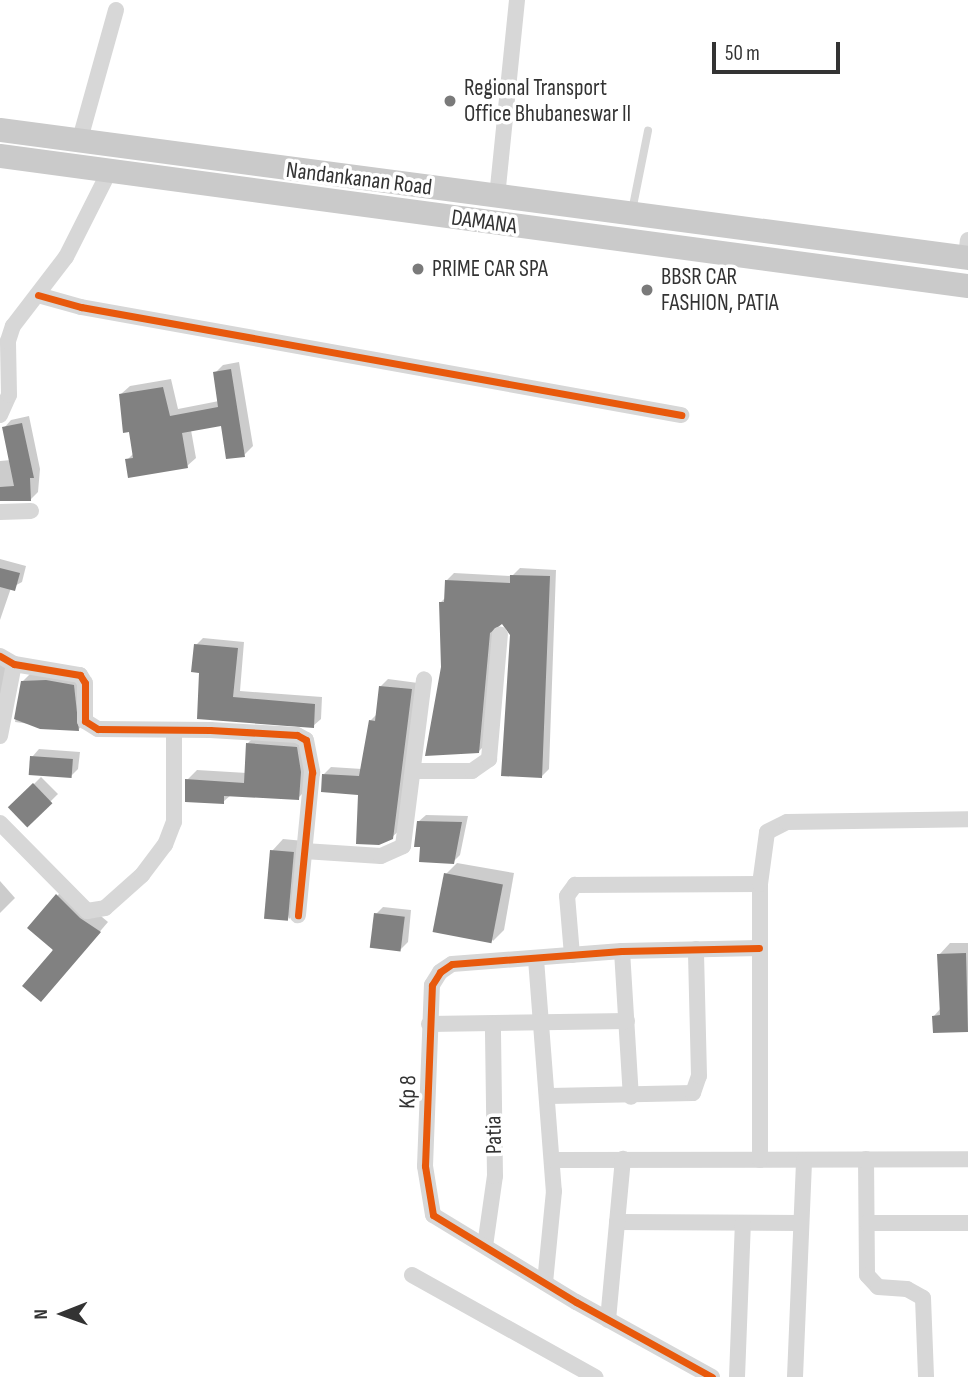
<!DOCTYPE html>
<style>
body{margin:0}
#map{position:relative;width:968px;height:1377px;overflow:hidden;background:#fff;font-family:"Sofia Sans Condensed",sans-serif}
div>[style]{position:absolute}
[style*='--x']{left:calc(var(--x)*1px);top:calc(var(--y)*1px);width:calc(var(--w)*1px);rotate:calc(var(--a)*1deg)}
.shadow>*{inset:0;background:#0003;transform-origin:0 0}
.building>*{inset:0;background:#818181;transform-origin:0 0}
.service>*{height:8px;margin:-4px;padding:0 4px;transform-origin:4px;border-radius:4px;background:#d7d7d7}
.minor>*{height:16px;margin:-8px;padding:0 8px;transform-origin:8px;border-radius:8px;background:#d7d7d7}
.primary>*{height:24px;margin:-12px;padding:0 12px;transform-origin:12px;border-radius:12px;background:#cacaca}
.cycleway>*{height:7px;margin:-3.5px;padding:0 3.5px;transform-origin:3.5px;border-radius:3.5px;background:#e8590c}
.dots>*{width:19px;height:19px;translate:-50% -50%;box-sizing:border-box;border:4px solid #fff;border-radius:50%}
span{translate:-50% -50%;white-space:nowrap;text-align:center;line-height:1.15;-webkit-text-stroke:7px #fff;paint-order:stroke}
.poi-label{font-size:23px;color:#333}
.left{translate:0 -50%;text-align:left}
.street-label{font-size:23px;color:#333}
.north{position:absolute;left:28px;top:1279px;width:70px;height:70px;-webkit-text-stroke:5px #fff;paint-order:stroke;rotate:269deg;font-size:19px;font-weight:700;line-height:28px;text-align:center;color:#333}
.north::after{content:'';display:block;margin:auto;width:24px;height:32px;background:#333;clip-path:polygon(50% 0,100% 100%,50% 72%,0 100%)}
.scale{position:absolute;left:712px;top:42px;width:128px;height:32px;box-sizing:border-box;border:4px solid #333;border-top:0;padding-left:9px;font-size:21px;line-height:24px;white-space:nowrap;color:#333;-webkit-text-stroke:5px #fff;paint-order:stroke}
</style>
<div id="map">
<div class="shadow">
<div style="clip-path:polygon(239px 362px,253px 446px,244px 455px,223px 424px,191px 430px,196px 458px,187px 466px,127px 460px,134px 453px,121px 394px,130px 386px,171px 379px,178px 409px,219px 401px,215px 373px,223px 365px)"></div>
<div style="clip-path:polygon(29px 416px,40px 469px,38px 492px,31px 499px,0 501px,0 461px,11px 460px,4px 428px,11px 420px)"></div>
<div style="clip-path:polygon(0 559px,26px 566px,22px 582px,11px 588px,0 620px)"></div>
<div style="clip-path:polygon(520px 568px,556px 570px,549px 769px,542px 776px,512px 634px,502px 621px,496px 626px,486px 744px,478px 752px,442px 667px,441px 602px,446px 597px,447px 580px,454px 573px,512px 576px)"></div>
<div style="clip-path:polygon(203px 638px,244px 642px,240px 691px,322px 697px,321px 719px,313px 726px,199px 718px,201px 671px,196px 645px)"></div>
<div style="clip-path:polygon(0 661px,10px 662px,0 711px)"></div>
<div style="clip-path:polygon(30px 674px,80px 678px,85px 722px,78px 730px,15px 722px,23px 681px)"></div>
<div style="clip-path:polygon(388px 679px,418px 683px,400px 830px,392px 837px,360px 793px,324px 774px,331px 767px,362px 769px,370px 721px,378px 713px,380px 687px)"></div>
<div style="clip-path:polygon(258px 733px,307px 737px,308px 788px,298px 798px,231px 795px,223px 802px,187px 780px,197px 770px,247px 773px,248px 743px)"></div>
<div style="clip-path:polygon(39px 749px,80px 752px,78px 769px,71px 776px,32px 757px)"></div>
<div style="left:41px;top:777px;width:24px;height:44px;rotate:45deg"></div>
<div style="clip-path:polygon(426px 815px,468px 816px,460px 855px,453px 862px,418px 822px)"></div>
<div style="clip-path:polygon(283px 839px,304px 841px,300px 908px,289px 919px,272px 851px)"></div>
<div style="clip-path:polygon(457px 863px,514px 873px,504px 930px,493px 941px,446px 874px)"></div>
<div style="clip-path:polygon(0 881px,15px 898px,0 913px)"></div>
<div style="clip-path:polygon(66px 887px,108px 922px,49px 991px,57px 896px)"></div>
<div style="clip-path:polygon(383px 907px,411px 910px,408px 942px,401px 949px,376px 914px)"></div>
<div style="clip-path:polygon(950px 943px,968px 943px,968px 1030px,934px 1031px,934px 1016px,941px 1008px,939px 955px)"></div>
</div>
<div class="building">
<div style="clip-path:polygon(231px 369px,245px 457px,226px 459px,221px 426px,182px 433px,188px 468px,128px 478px,125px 459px,133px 458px,129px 432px,123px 433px,119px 394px,163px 387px,170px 416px,218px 407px,213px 372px)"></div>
<div style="clip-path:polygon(22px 423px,34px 478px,30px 478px,31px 501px,0 501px,0 487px,14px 486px,2px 427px)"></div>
<div style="clip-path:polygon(0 568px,20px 573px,15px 591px,0 587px)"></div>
<div style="clip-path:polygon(510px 575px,550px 576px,542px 778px,501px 776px,510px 635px,502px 624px,490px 633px,479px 753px,425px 756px,441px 667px,439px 602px,444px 602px,445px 580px,510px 583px)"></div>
<div style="clip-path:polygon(194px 644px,238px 648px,233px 697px,315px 704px,314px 728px,197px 719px,199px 673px,191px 672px)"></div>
<div style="clip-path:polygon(46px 680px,74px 685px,79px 731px,40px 729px,14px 719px,21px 681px)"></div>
<div style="clip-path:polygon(379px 686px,412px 689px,393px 839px,379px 845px,356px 844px,358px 795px,321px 792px,322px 774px,359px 776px,369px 720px,375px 721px)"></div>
<div style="clip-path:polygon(246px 743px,297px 747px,301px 772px,299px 800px,224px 796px,224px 804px,185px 802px,185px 779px,244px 783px)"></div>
<div style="left:30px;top:756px;width:43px;height:19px;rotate:4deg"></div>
<div style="left:33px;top:783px;width:28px;height:35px;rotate:46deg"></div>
<div style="clip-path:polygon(417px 821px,462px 822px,454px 864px,419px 862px,420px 847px,414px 847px)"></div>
<div style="left:270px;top:850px;width:24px;height:69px;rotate:5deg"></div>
<div style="left:444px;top:873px;width:60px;height:60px;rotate:11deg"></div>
<div style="clip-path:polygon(56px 894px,80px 918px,101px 932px,41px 1002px,22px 986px,53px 950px,27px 928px)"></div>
<div style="left:374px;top:913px;width:31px;height:35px;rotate:7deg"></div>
<div style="clip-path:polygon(966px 953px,968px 1032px,933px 1033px,932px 1016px,940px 1015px,937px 954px)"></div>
</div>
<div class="service">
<div style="--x:632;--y:211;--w:82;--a:-78.7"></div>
</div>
<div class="minor">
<div style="--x:80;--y:139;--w:134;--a:-74.4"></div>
<div style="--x:497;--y:197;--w:198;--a:-84.2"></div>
<div style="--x:966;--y:258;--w:18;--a:-84"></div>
<div style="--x:38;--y:295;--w:45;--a:15.6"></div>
<div style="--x:81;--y:307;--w:610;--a:10.2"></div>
<div style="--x:0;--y:415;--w:22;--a:-66"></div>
<div style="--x:9;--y:395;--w:54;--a:-91.1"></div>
<div style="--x:8;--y:341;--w:16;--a:-72"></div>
<div style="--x:13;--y:326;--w:87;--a:-52.5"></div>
<div style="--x:66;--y:257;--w:95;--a:-63.2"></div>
<div style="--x:0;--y:512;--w:31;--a:-2"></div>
<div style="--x:0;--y:656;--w:16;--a:30"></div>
<div style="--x:14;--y:664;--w:67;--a:9.5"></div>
<div style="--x:80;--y:675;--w:9;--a:58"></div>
<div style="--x:85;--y:683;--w:38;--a:90"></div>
<div style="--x:85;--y:721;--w:15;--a:32"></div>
<div style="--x:98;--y:729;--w:112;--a:0.5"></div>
<div style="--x:210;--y:730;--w:87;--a:3.3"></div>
<div style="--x:297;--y:735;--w:10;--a:29"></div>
<div style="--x:306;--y:740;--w:33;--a:79"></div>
<div style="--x:312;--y:772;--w:144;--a:95.6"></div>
<div style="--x:0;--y:736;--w:73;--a:-79"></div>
<div style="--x:414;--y:771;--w:58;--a:0"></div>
<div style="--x:472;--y:771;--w:21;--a:-35"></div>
<div style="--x:489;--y:759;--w:125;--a:-85"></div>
<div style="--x:0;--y:823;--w:124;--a:45.3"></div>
<div style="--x:87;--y:911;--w:18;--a:-9"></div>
<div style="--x:105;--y:908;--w:50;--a:-41.7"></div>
<div style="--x:142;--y:875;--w:38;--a:-53"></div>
<div style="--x:165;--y:845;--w:25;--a:-69"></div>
<div style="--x:174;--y:822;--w:92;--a:-90"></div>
<div style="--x:304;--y:851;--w:77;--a:3.7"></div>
<div style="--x:381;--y:856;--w:24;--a:-24"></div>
<div style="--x:403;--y:846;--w:168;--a:-82.8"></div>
<div style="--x:622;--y:951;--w:146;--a:86.5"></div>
<div style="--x:572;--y:955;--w:59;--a:-94.8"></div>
<div style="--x:567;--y:896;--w:14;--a:-54"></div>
<div style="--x:575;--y:885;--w:185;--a:-0.3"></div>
<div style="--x:536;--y:959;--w:233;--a:85.6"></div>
<div style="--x:554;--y:1191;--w:92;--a:95.6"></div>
<div style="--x:429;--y:1024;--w:198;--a:-0.9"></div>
<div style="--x:550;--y:1096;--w:143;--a:-1.2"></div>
<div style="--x:693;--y:1093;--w:18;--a:-71"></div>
<div style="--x:699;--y:1076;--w:127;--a:-91.4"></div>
<div style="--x:866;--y:1159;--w:116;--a:89.5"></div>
<div style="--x:867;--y:1275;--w:16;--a:47"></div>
<div style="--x:878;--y:1287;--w:29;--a:4"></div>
<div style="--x:907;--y:1289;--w:18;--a:29"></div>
<div style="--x:923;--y:1298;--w:79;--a:87.8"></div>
<div style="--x:552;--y:1160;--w:416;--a:-0.1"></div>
<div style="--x:760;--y:1160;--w:276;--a:-90"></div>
<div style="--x:760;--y:884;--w:52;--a:-82.3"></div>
<div style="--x:767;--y:832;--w:22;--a:-27"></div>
<div style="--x:787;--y:822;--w:181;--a:-0.9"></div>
<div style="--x:617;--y:1222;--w:184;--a:0.3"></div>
<div style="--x:867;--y:1223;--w:101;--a:0"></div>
<div style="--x:485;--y:1246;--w:71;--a:-81.9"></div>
<div style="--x:495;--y:1176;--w:152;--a:-90.8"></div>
<div style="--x:412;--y:1275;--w:210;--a:29.1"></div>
<div style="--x:608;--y:1320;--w:162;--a:-84.7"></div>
<div style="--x:712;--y:1377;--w:155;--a:-151.1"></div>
<div style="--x:576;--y:1302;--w:167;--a:-148.7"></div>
<div style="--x:433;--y:1215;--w:50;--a:-99.3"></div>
<div style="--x:425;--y:1166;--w:181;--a:-87.8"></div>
<div style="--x:432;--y:985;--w:15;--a:-58"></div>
<div style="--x:440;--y:972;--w:14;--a:-34"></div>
<div style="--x:452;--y:964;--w:170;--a:-4.4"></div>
<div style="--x:622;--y:951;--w:137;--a:-1.3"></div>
<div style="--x:737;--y:1377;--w:154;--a:-87.8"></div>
<div style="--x:795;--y:1377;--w:217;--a:-87.6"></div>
</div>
<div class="primary">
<div style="--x:0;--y:130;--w:976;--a:7.53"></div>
<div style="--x:0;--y:156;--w:977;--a:7.65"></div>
</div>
<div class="cycleway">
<div style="--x:38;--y:295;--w:45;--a:15.6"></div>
<div style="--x:81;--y:307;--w:610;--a:10.2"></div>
<div style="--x:0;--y:656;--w:16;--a:30"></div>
<div style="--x:14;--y:664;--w:67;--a:9.5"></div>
<div style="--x:80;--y:675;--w:9;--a:58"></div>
<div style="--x:85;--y:683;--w:38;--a:90"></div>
<div style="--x:85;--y:721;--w:15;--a:32"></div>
<div style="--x:98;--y:729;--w:112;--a:0.5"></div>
<div style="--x:210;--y:730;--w:87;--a:3.3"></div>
<div style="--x:297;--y:735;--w:10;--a:29"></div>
<div style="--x:306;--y:740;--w:33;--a:79"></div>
<div style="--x:312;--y:772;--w:144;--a:95.6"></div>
<div style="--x:712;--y:1377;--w:155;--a:-151.1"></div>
<div style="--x:576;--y:1302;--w:167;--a:-148.7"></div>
<div style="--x:433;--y:1215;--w:50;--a:-99.3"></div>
<div style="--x:425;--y:1166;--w:181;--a:-87.8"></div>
<div style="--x:432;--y:985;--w:15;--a:-58"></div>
<div style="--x:440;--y:972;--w:14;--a:-34"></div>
<div style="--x:452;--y:964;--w:170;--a:-4.4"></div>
<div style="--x:622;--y:951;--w:137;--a:-1.3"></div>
</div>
<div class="dots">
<div style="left:450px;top:101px;background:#7a7a7a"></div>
<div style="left:418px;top:269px;background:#7a7a7a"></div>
<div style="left:647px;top:290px;background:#7a7a7a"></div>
</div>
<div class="poi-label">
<span class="left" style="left:464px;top:101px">Regional Transport<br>Office Bhubaneswar II</span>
<span class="left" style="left:432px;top:269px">PRIME CAR SPA</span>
<span class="left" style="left:661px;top:290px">BBSR CAR<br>FASHION, PATIA</span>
</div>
<div class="street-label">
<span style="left:359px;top:179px;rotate:7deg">Nandankanan Road</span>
<span style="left:484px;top:222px;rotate:8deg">DAMANA</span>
<span style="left:408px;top:1092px;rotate:-88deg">Kp 8</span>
<span style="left:494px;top:1135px;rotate:-91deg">Patia</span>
</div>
<div class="north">N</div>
<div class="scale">50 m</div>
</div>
